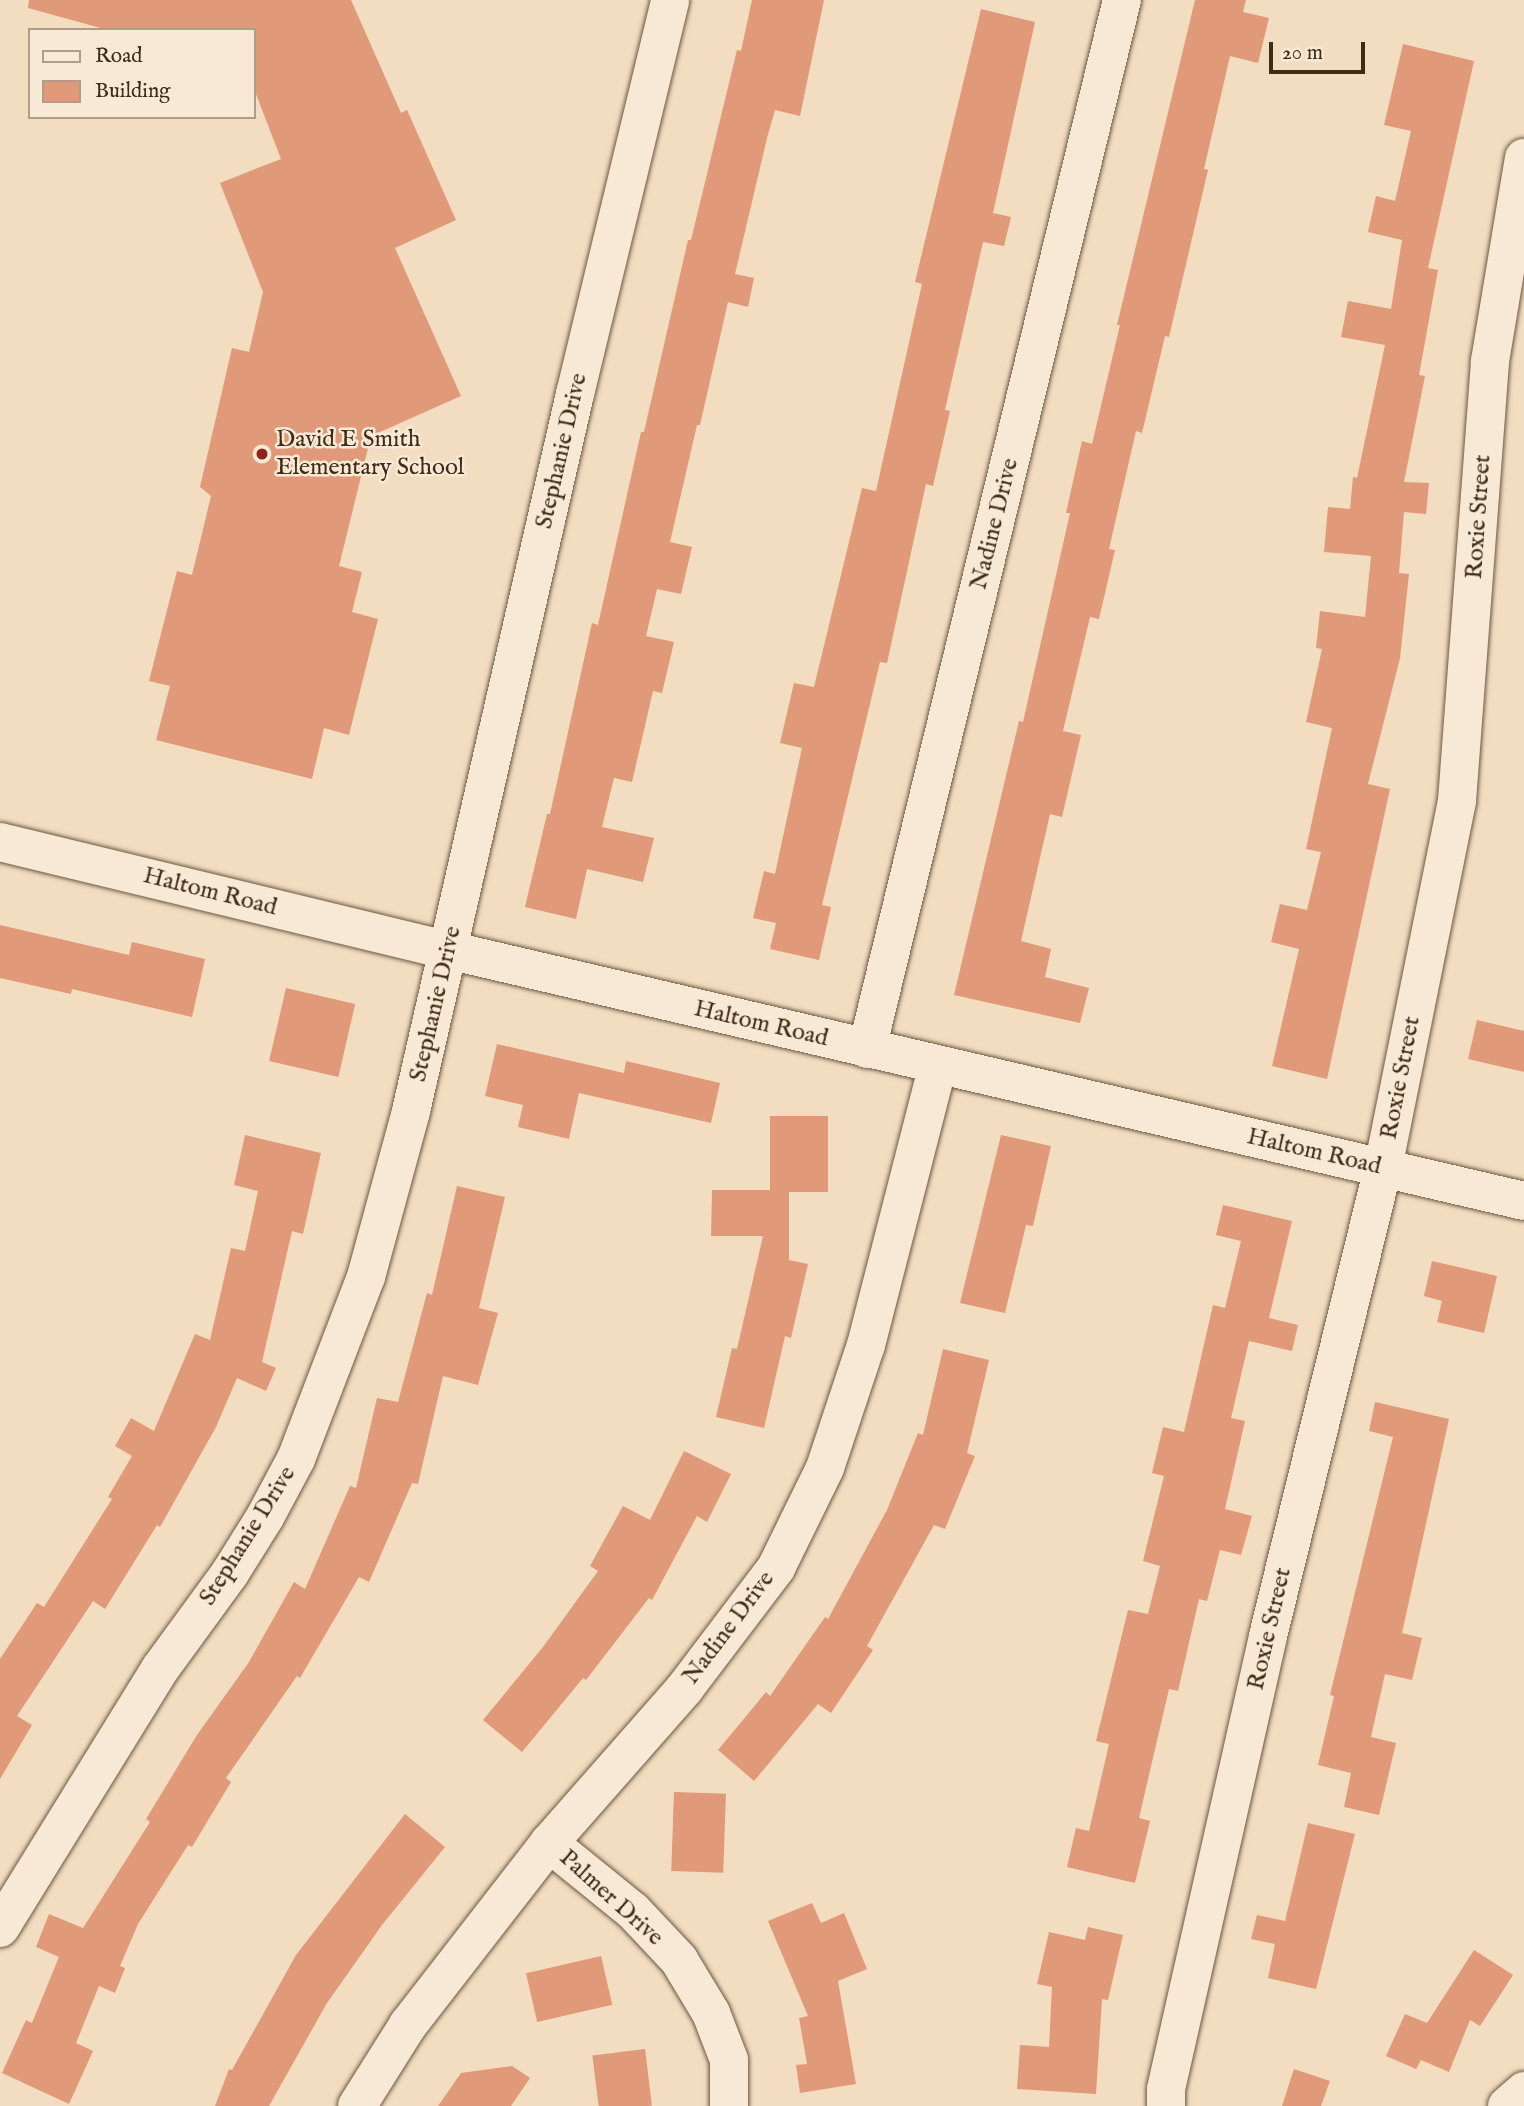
<!DOCTYPE html>
<style>
body{margin:0}
#map{position:relative;width:1524px;height:2106px;overflow:hidden;background:#f2ddc0;font-family:"IM FELL English",serif}
div>[style]{position:absolute}
[style*='--x']{left:calc(var(--x)*1px);top:calc(var(--y)*1px);width:calc(var(--w)*1px);rotate:calc(var(--a)*1deg)}
.building>*{inset:0;background:#e09979;transform-origin:0 0}
.roads{filter:drop-shadow(0 0 2px #6c5840) drop-shadow(0 0 2px #6c5840)}
.minor>*{height:38px;margin:-19px;padding:0 19px;transform-origin:19px;border-radius:19px;background:#f7e9d6}
.secondary>*{height:38px;margin:-19px;padding:0 19px;transform-origin:19px;border-radius:19px;background:#f7e9d6}
.dots>*{width:19px;height:19px;translate:-50% -50%;box-sizing:border-box;border:4px solid #f7e9d6;border-radius:50%}
span{translate:-50% -50%;white-space:nowrap;text-align:center;line-height:1.15;-webkit-text-stroke:5px #f7e9d6;paint-order:stroke}
.poi-label{font-size:24px;color:#3f2c15}
.left{translate:0 -50%;text-align:left}
.street-label{font-size:24px;color:#3f2c15}
.legend{position:absolute;left:28px;top:28px;width:228px;height:91px;box-sizing:border-box;background:#f7e9d6;border:2px solid #ad9d89;margin:0;padding:9px 12px;list-style:none;font-size:21px;color:#3f2c15}
.legend li{display:flex;align-items:center;gap:14px;height:35px}
.legend b{width:35px;border:2px solid #ad9d89}
.scale{position:absolute;left:1269px;top:42px;width:96px;height:32px;box-sizing:border-box;border:4px solid #3f2c15;border-top:0;padding-left:9px;font-size:21px;line-height:24px;white-space:nowrap;color:#3f2c15;-webkit-text-stroke:5px #f7e9d6;paint-order:stroke}
</style>
<div id="map">
<div class="building">
<div style="clip-path:polygon(29px 0,351px 0,401px 113px,407px 110px,456px 220px,395px 248px,461px 396px,371px 436px,339px 566px,362px 572px,352px 612px,378px 619px,349px 735px,324px 728px,312px 779px,156px 740px,170px 686px,149px 681px,177px 571px,192px 575px,211px 496px,200px 487px,232px 348px,249px 352px,263px 292px,220px 183px,281px 159px,254px 89px,254px 30px,108px 30px,28px 8px)"></div>
<div style="clip-path:polygon(752px 0,824px 0,800px 116px,775px 110px,767px 138px,735px 274px,754px 278px,748px 307px,728px 302px,700px 425px,697px 425px,670px 542px,692px 547px,681px 594px,657px 589px,646px 636px,674px 642px,662px 693px,653px 691px,632px 782px,614px 778px,602px 827px,654px 838px,643px 882px,587px 869px,576px 919px,525px 907px,547px 814px,550px 814px,592px 623px,598px 625px,641px 432px,644px 432px,688px 240px,691px 240px,737px 50px,741px 51px)"></div>
<div style="clip-path:polygon(1195px 0,1246px 0,1243px 12px,1269px 18px,1258px 63px,1230px 56px,1204px 169px,1208px 170px,1169px 337px,1165px 336px,1142px 433px,1136px 431px,1109px 549px,1115px 550px,1099px 619px,1090px 617px,1063px 731px,1081px 735px,1062px 817px,1050px 814px,1021px 941px,1051px 949px,1045px 977px,1089px 988px,1080px 1023px,954px 995px,1019px 721px,1023px 722px,1070px 513px,1066px 513px,1082px 441px,1092px 444px,1120px 325px,1117px 325px)"></div>
<div style="clip-path:polygon(981px 9px,1035px 22px,993px 213px,1011px 217px,1004px 246px,983px 242px,945px 410px,950px 411px,933px 486px,926px 484px,887px 663px,880px 662px,822px 905px,831px 907px,819px 960px,770px 949px,776px 923px,753px 918px,764px 871px,775px 874px,802px 748px,780px 743px,794px 683px,814px 687px,862px 488px,876px 491px,922px 284px,915px 282px)"></div>
<div style="clip-path:polygon(1403px 44px,1474px 61px,1428px 268px,1438px 270px,1419px 375px,1425px 376px,1404px 482px,1429px 483px,1426px 514px,1404px 512px,1399px 573px,1409px 574px,1400px 658px,1368px 784px,1390px 789px,1327px 1079px,1272px 1066px,1299px 949px,1271px 942px,1280px 904px,1307px 910px,1321px 852px,1306px 849px,1332px 728px,1306px 722px,1322px 649px,1316px 648px,1320px 611px,1365px 617px,1371px 556px,1324px 552px,1328px 507px,1350px 509px,1353px 477px,1357px 478px,1385px 345px,1341px 337px,1348px 301px,1391px 309px,1402px 240px,1368px 232px,1376px 196px,1395px 201px,1411px 131px,1384px 125px)"></div>
<div style="clip-path:polygon(0 925px,129px 955px,132px 942px,205px 959px,192px 1017px,72px 989px,71px 994px,0 978px)"></div>
<div style="left:286px;top:988px;width:71px;height:75px;rotate:13deg"></div>
<div style="clip-path:polygon(1477px 1020px,1524px 1031px,1524px 1072px,1468px 1059px)"></div>
<div style="clip-path:polygon(497px 1044px,624px 1073px,626px 1061px,720px 1083px,711px 1123px,579px 1093px,569px 1139px,518px 1127px,523px 1105px,485px 1096px)"></div>
<div style="clip-path:polygon(770px 1116px,828px 1116px,828px 1192px,789px 1192px,789px 1260px,808px 1264px,791px 1338px,785px 1336px,764px 1428px,716px 1417px,732px 1348px,737px 1349px,763px 1236px,711px 1236px,712px 1190px,770px 1190px)"></div>
<div style="clip-path:polygon(245px 1135px,321px 1153px,303px 1234px,292px 1231px,262px 1362px,276px 1368px,266px 1391px,237px 1378px,216px 1427px,160px 1527px,157px 1525px,105px 1609px,93px 1601px,17px 1716px,32px 1725px,0 1779px,0 1659px,37px 1603px,44px 1607px,112px 1499px,108px 1497px,132px 1456px,115px 1446px,131px 1418px,154px 1431px,195px 1334px,210px 1340px,231px 1248px,245px 1251px,258px 1191px,234px 1185px)"></div>
<div style="clip-path:polygon(1001px 1135px,1051px 1146px,1033px 1226px,1026px 1225px,1005px 1313px,960px 1303px)"></div>
<div style="clip-path:polygon(457px 1186px,505px 1197px,479px 1308px,498px 1313px,478px 1385px,443px 1376px,418px 1484px,412px 1483px,369px 1582px,359px 1577px,300px 1678px,297px 1676px,226px 1778px,231px 1782px,192px 1847px,188px 1845px,138px 1924px,120px 1966px,125px 1968px,115px 1993px,99px 1986px,76px 2043px,93px 2051px,69px 2104px,2px 2073px,26px 2020px,32px 2023px,59px 1957px,36px 1947px,49px 1914px,83px 1928px,150px 1822px,146px 1819px,197px 1735px,249px 1662px,294px 1582px,305px 1589px,350px 1486px,356px 1488px,377px 1398px,398px 1402px,427px 1293px,432px 1295px)"></div>
<div style="clip-path:polygon(1223px 1205px,1292px 1221px,1269px 1318px,1298px 1325px,1292px 1351px,1249px 1341px,1231px 1418px,1245px 1421px,1225px 1509px,1252px 1516px,1241px 1555px,1220px 1550px,1207px 1601px,1199px 1599px,1178px 1691px,1169px 1689px,1139px 1818px,1150px 1821px,1135px 1883px,1067px 1867px,1076px 1828px,1089px 1831px,1109px 1744px,1096px 1741px,1128px 1610px,1148px 1614px,1160px 1566px,1143px 1561px,1164px 1476px,1152px 1473px,1163px 1427px,1184px 1432px,1213px 1305px,1225px 1308px,1241px 1241px,1216px 1235px)"></div>
<div style="clip-path:polygon(1432px 1261px,1497px 1276px,1484px 1333px,1437px 1322px,1442px 1301px,1424px 1296px)"></div>
<div style="clip-path:polygon(943px 1349px,989px 1360px,967px 1453px,975px 1456px,945px 1529px,934px 1525px,867px 1646px,873px 1650px,831px 1713px,818px 1704px,754px 1781px,718px 1750px,766px 1692px,770px 1696px,825px 1617px,828px 1619px,887px 1510px,918px 1433px,923px 1435px)"></div>
<div style="clip-path:polygon(1375px 1402px,1449px 1419px,1402px 1633px,1422px 1638px,1412px 1680px,1385px 1674px,1371px 1737px,1396px 1743px,1379px 1815px,1344px 1807px,1351px 1773px,1318px 1765px,1334px 1696px,1330px 1695px,1393px 1437px,1369px 1431px)"></div>
<div style="clip-path:polygon(684px 1451px,731px 1474px,707px 1522px,697px 1516px,652px 1600px,649px 1598px,586px 1680px,583px 1678px,522px 1752px,483px 1720px,543px 1647px,598px 1571px,590px 1566px,623px 1506px,650px 1520px)"></div>
<div style="left:674px;top:1792px;width:52px;height:79px;rotate:2deg"></div>
<div style="clip-path:polygon(405px 1814px,445px 1847px,382px 1925px,327px 2003px,269px 2106px,215px 2106px,229px 2069px,232px 2070px,296px 1955px)"></div>
<div style="clip-path:polygon(1308px 1823px,1355px 1834px,1316px 1989px,1268px 1978px,1275px 1944px,1251px 1939px,1257px 1915px,1285px 1921px)"></div>
<div style="clip-path:polygon(812px 1903px,821px 1923px,844px 1913px,867px 1969px,838px 1981px,856px 2084px,800px 2093px,796px 2065px,807px 2064px,799px 2018px,808px 2016px,768px 1921px)"></div>
<div style="clip-path:polygon(1088px 1927px,1123px 1935px,1108px 2000px,1102px 1999px,1096px 2094px,1017px 2089px,1020px 2045px,1049px 2047px,1052px 1987px,1037px 1984px,1049px 1932px,1085px 1940px)"></div>
<div style="clip-path:polygon(1474px 1950px,1513px 1975px,1480px 2026px,1470px 2020px,1449px 2072px,1421px 2060px,1416px 2069px,1386px 2056px,1405px 2014px,1427px 2023px)"></div>
<div style="left:601px;top:1956px;width:50px;height:77px;rotate:77deg"></div>
<div style="left:645px;top:2049px;width:57px;height:53px;rotate:83deg"></div>
<div style="clip-path:polygon(512px 2066px,530px 2078px,511px 2106px,438px 2106px,461px 2073px)"></div>
<div style="clip-path:polygon(1294px 2069px,1330px 2081px,1321px 2106px,1282px 2106px)"></div>
</div>
<div class="roads">
<div class="minor">
<div style="--x:867;--y:1049;--w:1080;--a:-76.34"></div>
<div style="--x:549;--y:1843;--w:108;--a:39"></div>
<div style="--x:633;--y:1911;--w:67;--a:46.8"></div>
<div style="--x:679;--y:1960;--w:62;--a:58.9"></div>
<div style="--x:711;--y:2013;--w:50;--a:69"></div>
<div style="--x:729;--y:2060;--w:46;--a:90"></div>
<div style="--x:0;--y:1928;--w:304;--a:-58.3"></div>
<div style="--x:160;--y:1669;--w:119;--a:-53.9"></div>
<div style="--x:230;--y:1573;--w:66;--a:-58"></div>
<div style="--x:265;--y:1517;--w:66;--a:-61.9"></div>
<div style="--x:296;--y:1459;--w:195;--a:-69"></div>
<div style="--x:366;--y:1277;--w:172;--a:-74.8"></div>
<div style="--x:411;--y:1111;--w:736;--a:-77.12"></div>
<div style="--x:575;--y:394;--w:405;--a:-76.4"></div>
<div style="--x:357;--y:2106;--w:96;--a:-57.8"></div>
<div style="--x:408;--y:2025;--w:230;--a:-52.2"></div>
<div style="--x:549;--y:1843;--w:206;--a:-48.7"></div>
<div style="--x:685;--y:1688;--w:151;--a:-52.8"></div>
<div style="--x:776;--y:1568;--w:111;--a:-63.9"></div>
<div style="--x:825;--y:1468;--w:130;--a:-71.6"></div>
<div style="--x:866;--y:1345;--w:289;--a:-75.6"></div>
<div style="--x:1166;--y:2106;--w:17;--a:-90"></div>
<div style="--x:1166;--y:2089;--w:464;--a:-77.3"></div>
<div style="--x:1268;--y:1636;--w:482;--a:-76.2"></div>
<div style="--x:1383;--y:1168;--w:374;--a:-78.6"></div>
<div style="--x:1457;--y:801;--w:441;--a:-85.7"></div>
<div style="--x:1490;--y:361;--w:206;--a:-80.5"></div>
<div style="--x:1507;--y:2106;--w:23;--a:-41"></div>
</div>
<div class="secondary">
<div style="--x:0;--y:842;--w:461;--a:13.6"></div>
<div style="--x:448;--y:950;--w:1105;--a:13.13"></div>
</div>
</div>
<div class="dots">
<div style="left:262px;top:454px;background:#8f2418"></div>
</div>
<div class="poi-label">
<span class="left" style="left:276px;top:454px">David E Smith<br>Elementary School</span>
</div>
<div class="street-label">
<span style="left:562px;top:451px;rotate:-77deg">Stephanie Drive</span>
<span style="left:1479px;top:517px;rotate:-86deg">Roxie Street</span>
<span style="left:995px;top:524px;rotate:-76deg">Nadine Drive</span>
<span style="left:210px;top:892px;rotate:14deg">Haltom Road</span>
<span style="left:436px;top:1004px;rotate:-77deg">Stephanie Drive</span>
<span style="left:761px;top:1024px;rotate:13deg">Haltom Road</span>
<span style="left:1401px;top:1078px;rotate:-79deg">Roxie Street</span>
<span style="left:1314px;top:1152px;rotate:13deg">Haltom Road</span>
<span style="left:248px;top:1536px;rotate:-58deg">Stephanie Drive</span>
<span style="left:729px;top:1628px;rotate:-53deg">Nadine Drive</span>
<span style="left:1270px;top:1629px;rotate:-77deg">Roxie Street</span>
<span style="left:611px;top:1898px;rotate:42deg">Palmer Drive</span>
</div>
<ul class="legend">
<li><b style="height:9px;background:#f7e9d6"></b>Road</li>
<li><b style="height:19px;background:#e09979"></b>Building</li>
</ul>
<div class="scale">20 m</div>
</div>
